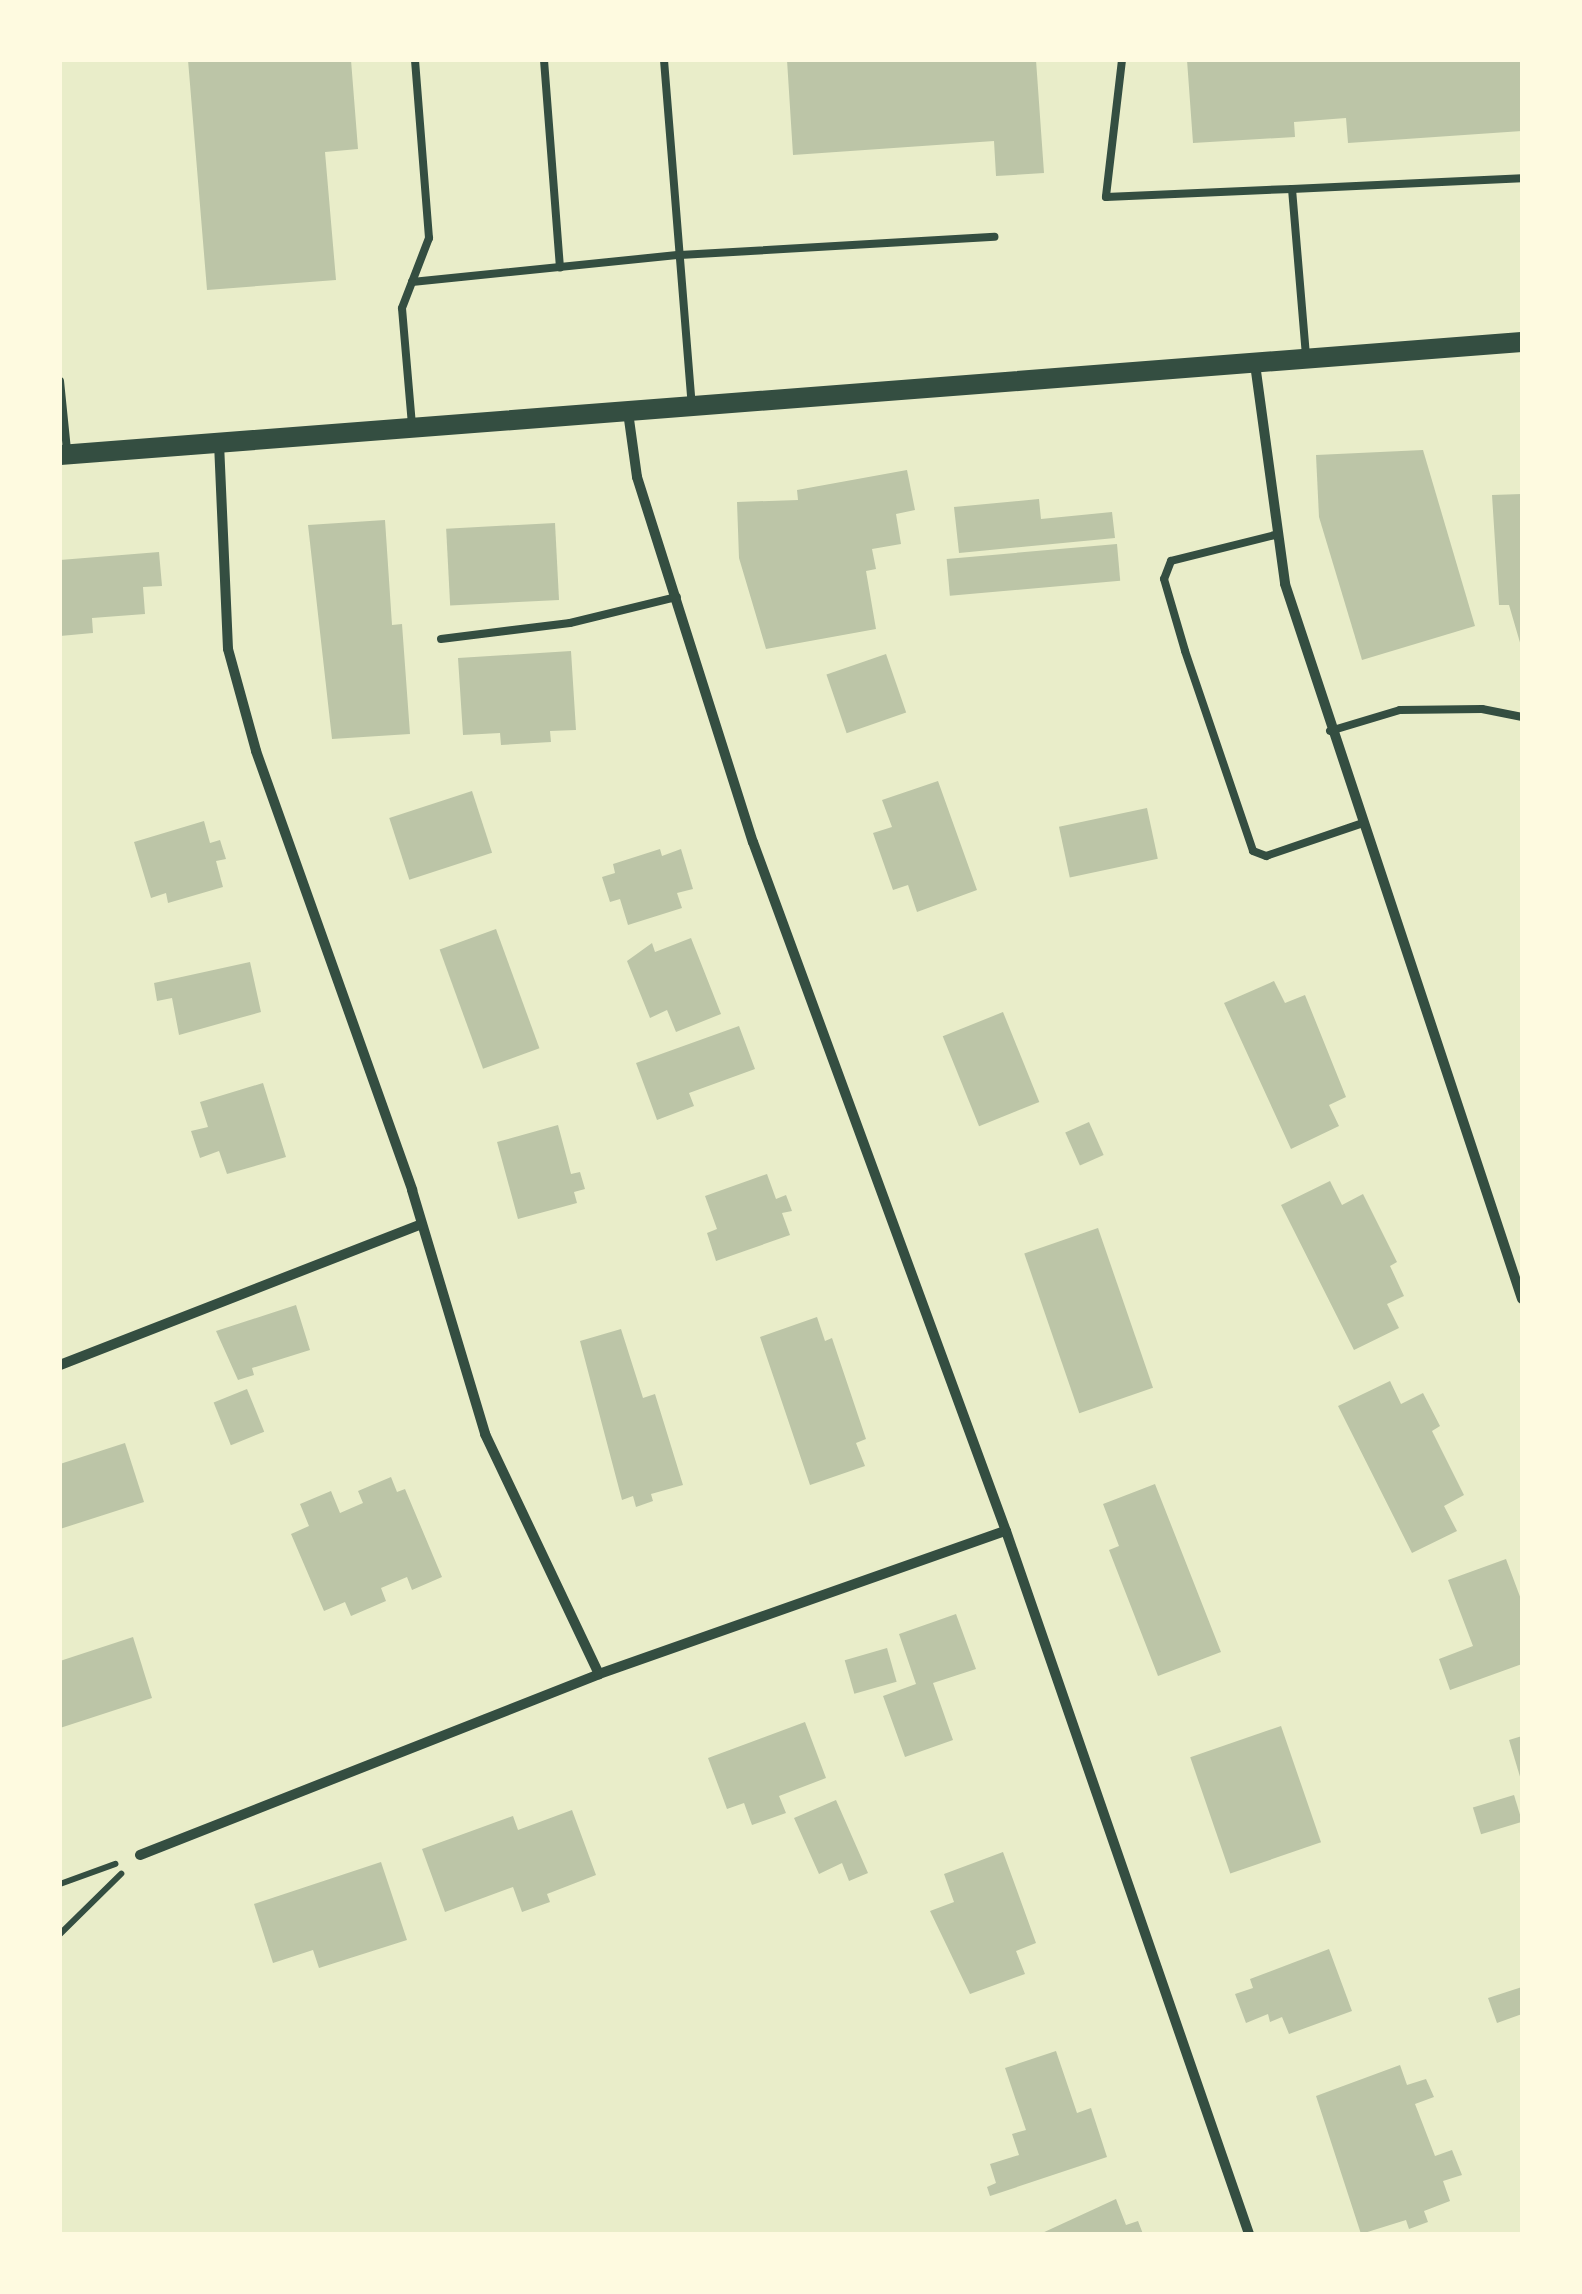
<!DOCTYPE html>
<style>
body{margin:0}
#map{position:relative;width:1582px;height:2294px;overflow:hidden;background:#e9edc9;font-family:"Exo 2",sans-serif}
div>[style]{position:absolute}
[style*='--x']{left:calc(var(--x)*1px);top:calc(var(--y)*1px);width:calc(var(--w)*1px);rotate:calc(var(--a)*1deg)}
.building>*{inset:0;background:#bcc5a7;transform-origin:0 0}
.path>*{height:6px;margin:-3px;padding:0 3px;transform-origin:3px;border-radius:3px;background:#344e41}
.service>*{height:8px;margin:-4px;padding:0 4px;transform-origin:4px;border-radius:4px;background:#344e41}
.minor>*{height:10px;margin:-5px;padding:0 5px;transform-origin:5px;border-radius:5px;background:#344e41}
.secondary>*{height:20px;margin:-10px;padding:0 10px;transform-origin:10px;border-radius:10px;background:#344e41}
span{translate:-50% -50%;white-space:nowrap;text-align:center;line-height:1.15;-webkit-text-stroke:8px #fefae0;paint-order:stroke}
.frame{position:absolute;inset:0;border:62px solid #fefae0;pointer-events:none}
</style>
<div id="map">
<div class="building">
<div style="clip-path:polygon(188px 60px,351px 60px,358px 149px,325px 152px,336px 280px,207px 290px)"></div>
<div style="clip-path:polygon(787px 60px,1036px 60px,1044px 173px,996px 176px,994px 141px,793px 155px)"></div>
<div style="clip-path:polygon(1187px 60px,1522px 60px,1522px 131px,1348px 143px,1346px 118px,1294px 122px,1295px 137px,1193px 143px)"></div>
<div style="clip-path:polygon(1423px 450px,1475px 626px,1362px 660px,1319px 517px,1316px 455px)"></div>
<div style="clip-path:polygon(907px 470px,915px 510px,896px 514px,901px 544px,872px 549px,876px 569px,866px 571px,876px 629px,766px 649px,739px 558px,737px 502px,798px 500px,797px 490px)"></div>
<div style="clip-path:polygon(1522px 494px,1522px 646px,1521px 646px,1509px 605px,1499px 605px,1492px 495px)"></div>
<div style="clip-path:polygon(1039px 499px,1041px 519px,1112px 512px,1115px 538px,959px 553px,954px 507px)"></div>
<div style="clip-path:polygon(385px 520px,392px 625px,402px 624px,410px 734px,332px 739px,308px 525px)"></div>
<div style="left:555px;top:523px;width:77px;height:109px;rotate:87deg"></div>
<div style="left:1117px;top:544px;width:37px;height:171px;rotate:85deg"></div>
<div style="clip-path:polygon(159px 552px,162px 586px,143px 587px,145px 614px,92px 618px,93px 633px,60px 636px,60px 560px)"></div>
<div style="clip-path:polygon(571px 651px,576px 730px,550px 731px,551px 742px,501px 745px,500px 733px,463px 735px,458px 658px)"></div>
<div style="left:886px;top:654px;width:62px;height:63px;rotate:71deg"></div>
<div style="clip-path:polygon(938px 781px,977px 890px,917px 912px,908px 885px,893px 890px,873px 833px,892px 827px,882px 800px)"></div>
<div style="left:472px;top:791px;width:65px;height:87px;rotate:72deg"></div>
<div style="left:1147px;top:808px;width:52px;height:90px;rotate:78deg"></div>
<div style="clip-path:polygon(204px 821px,210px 843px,220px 840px,226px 859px,216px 861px,223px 887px,168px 903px,166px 893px,151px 898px,134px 842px)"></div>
<div style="clip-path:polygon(660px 849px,662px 856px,681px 849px,693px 889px,677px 893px,682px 908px,628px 925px,620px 899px,610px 902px,602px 877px,615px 873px,613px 864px)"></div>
<div style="left:496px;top:929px;width:127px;height:60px;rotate:70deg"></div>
<div style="clip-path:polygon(691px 938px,721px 1014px,676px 1032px,667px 1010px,650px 1018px,627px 961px,652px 943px,655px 952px)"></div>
<div style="clip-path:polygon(250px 962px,261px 1012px,179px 1035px,172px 998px,157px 1001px,154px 983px)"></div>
<div style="clip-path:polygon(1274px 981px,1285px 1003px,1305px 995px,1346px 1097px,1329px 1105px,1339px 1126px,1291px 1149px,1224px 1003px)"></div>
<div style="left:1003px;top:1012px;width:97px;height:65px;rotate:68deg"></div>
<div style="clip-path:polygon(739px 1026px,755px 1069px,689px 1093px,694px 1106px,657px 1120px,636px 1063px)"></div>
<div style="clip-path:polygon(263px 1083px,286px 1157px,227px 1174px,219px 1151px,200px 1158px,191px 1131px,208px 1127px,200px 1102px)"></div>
<div style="left:1089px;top:1122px;width:36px;height:26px;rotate:66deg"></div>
<div style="clip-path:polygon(558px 1125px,571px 1174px,580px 1172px,585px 1189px,574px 1192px,577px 1203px,518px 1219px,497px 1142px)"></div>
<div style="clip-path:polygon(767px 1174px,776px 1199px,786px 1195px,792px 1211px,782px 1213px,790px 1235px,716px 1261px,707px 1233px,717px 1229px,705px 1196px)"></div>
<div style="clip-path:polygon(1330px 1181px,1342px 1205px,1363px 1194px,1397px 1262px,1390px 1266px,1404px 1296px,1387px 1304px,1399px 1328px,1354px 1350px,1281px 1205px)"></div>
<div style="left:1098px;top:1228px;width:169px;height:78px;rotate:71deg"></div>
<div style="clip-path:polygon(296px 1305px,310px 1350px,252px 1368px,254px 1375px,238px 1380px,216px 1331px)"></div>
<div style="clip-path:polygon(817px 1317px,825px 1341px,832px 1338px,866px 1439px,856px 1443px,865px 1466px,810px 1485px,760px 1337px)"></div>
<div style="clip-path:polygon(621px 1329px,643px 1398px,655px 1394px,683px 1485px,651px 1494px,653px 1501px,636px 1507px,633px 1496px,622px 1500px,580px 1341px)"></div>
<div style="clip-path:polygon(1390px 1381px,1401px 1404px,1423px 1393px,1440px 1426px,1432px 1431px,1464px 1495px,1444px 1506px,1457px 1531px,1412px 1553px,1338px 1406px)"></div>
<div style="left:247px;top:1389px;width:46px;height:36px;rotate:68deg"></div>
<div style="clip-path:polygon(125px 1443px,144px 1502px,60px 1529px,60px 1464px)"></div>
<div style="clip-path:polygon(391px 1477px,397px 1492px,405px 1489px,442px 1577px,412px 1590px,407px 1577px,381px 1588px,386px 1601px,351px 1616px,345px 1602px,324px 1611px,291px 1534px,309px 1526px,300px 1504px,331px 1491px,340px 1513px,363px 1503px,358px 1491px)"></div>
<div style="clip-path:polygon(1155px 1484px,1221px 1652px,1158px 1676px,1109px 1550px,1119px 1546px,1103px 1504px)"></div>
<div style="clip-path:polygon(1506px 1559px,1522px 1602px,1522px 1664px,1450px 1690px,1439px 1659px,1473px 1646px,1448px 1580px)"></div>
<div style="clip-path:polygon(956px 1614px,976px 1669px,933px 1683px,953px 1740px,905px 1757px,883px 1696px,916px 1684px,899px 1634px)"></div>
<div style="clip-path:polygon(133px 1637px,152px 1698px,60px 1728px,60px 1661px)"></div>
<div style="left:887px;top:1648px;width:35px;height:44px;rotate:74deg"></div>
<div style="clip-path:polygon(805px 1722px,826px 1778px,779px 1796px,786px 1813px,752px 1825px,744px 1803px,727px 1809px,708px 1758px)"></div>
<div style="left:1281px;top:1726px;width:123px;height:96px;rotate:71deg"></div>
<div style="clip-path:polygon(1522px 1736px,1522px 1780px,1521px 1780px,1509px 1740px)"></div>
<div style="left:1514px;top:1795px;width:28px;height:43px;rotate:73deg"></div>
<div style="clip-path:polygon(836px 1800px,868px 1873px,849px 1881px,842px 1863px,819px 1874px,794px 1818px)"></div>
<div style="clip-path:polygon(572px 1810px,596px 1875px,547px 1894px,550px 1902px,522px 1912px,513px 1887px,445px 1912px,422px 1849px,513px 1816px,518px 1830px)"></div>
<div style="clip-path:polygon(1003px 1852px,1036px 1943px,1016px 1951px,1025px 1974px,970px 1994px,930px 1911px,954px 1902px,944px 1874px)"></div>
<div style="clip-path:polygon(381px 1862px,407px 1940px,319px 1968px,313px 1950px,273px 1963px,254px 1904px)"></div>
<div style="clip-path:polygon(1329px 1949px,1352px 2011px,1289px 2034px,1282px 2017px,1270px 2022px,1268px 2014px,1246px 2023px,1235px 1994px,1253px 1988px,1250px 1979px)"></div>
<div style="clip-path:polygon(1522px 1987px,1522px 2014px,1497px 2023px,1488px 1998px)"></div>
<div style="clip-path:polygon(1056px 2051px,1077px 2113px,1091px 2108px,1107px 2157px,990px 2196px,987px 2187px,996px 2183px,990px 2164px,1019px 2155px,1012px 2134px,1026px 2130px,1005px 2068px)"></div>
<div style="clip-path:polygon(1400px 2065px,1407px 2085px,1426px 2079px,1434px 2097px,1415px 2104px,1435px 2156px,1452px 2150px,1462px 2175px,1443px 2181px,1450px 2201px,1424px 2211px,1428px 2222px,1409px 2229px,1406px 2220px,1361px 2234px,1316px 2096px)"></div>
<div style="clip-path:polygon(1116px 2199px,1126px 2225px,1138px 2221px,1143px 2234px,1040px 2234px)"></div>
</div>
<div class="path">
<div style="--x:60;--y:1884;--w:59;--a:-20"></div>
<div style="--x:60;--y:1934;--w:86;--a:-44.5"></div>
</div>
<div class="service">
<div style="--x:544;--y:60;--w:208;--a:85.6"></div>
<div style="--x:664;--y:60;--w:347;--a:85.4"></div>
<div style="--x:1122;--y:60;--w:138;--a:96.7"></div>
<div style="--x:1106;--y:197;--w:186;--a:-2.5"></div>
<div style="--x:1292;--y:189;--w:167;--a:85.2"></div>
<div style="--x:1292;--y:189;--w:230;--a:-2.7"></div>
<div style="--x:412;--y:282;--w:269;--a:-5.8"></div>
<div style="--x:680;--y:255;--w:315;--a:-3.3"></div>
<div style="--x:60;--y:381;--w:69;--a:84.2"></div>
<div style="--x:412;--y:425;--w:117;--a:-94.9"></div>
<div style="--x:402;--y:308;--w:75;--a:-68.9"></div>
<div style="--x:429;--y:238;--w:179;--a:-94.5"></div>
<div style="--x:1275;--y:535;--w:107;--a:166"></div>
<div style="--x:1171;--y:561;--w:19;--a:111"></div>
<div style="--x:1164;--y:579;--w:75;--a:73.7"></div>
<div style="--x:1185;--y:651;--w:211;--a:71.2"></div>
<div style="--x:1253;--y:851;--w:14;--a:21"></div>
<div style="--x:1266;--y:856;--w:99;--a:-18.8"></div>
<div style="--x:441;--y:639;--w:130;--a:-7.1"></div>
<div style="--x:570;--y:623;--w:110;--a:-13.7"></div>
<div style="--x:1330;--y:731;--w:73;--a:-16.7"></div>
<div style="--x:1400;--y:710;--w:82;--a:-0.7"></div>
<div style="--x:1482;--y:709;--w:41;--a:11.3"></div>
</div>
<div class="minor">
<div style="--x:1255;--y:364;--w:222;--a:82.2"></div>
<div style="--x:1285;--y:584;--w:753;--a:71.66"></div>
<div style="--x:628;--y:412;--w:66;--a:82.1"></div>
<div style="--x:637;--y:477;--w:383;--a:72.4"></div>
<div style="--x:753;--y:842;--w:734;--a:69.84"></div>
<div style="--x:1006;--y:1531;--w:744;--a:70.93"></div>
<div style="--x:219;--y:443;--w:206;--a:87.5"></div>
<div style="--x:228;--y:649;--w:106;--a:74.6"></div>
<div style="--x:256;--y:751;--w:466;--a:70.4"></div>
<div style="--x:412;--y:1190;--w:255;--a:73.3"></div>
<div style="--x:485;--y:1434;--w:266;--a:64.6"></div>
<div style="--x:60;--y:1365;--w:388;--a:-21.3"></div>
<div style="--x:140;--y:1855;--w:493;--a:-21.5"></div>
<div style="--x:599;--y:1674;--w:431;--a:-19.4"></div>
</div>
<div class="secondary">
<div style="--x:60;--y:455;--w:1466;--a:-4.42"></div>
</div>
<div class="frame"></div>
</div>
